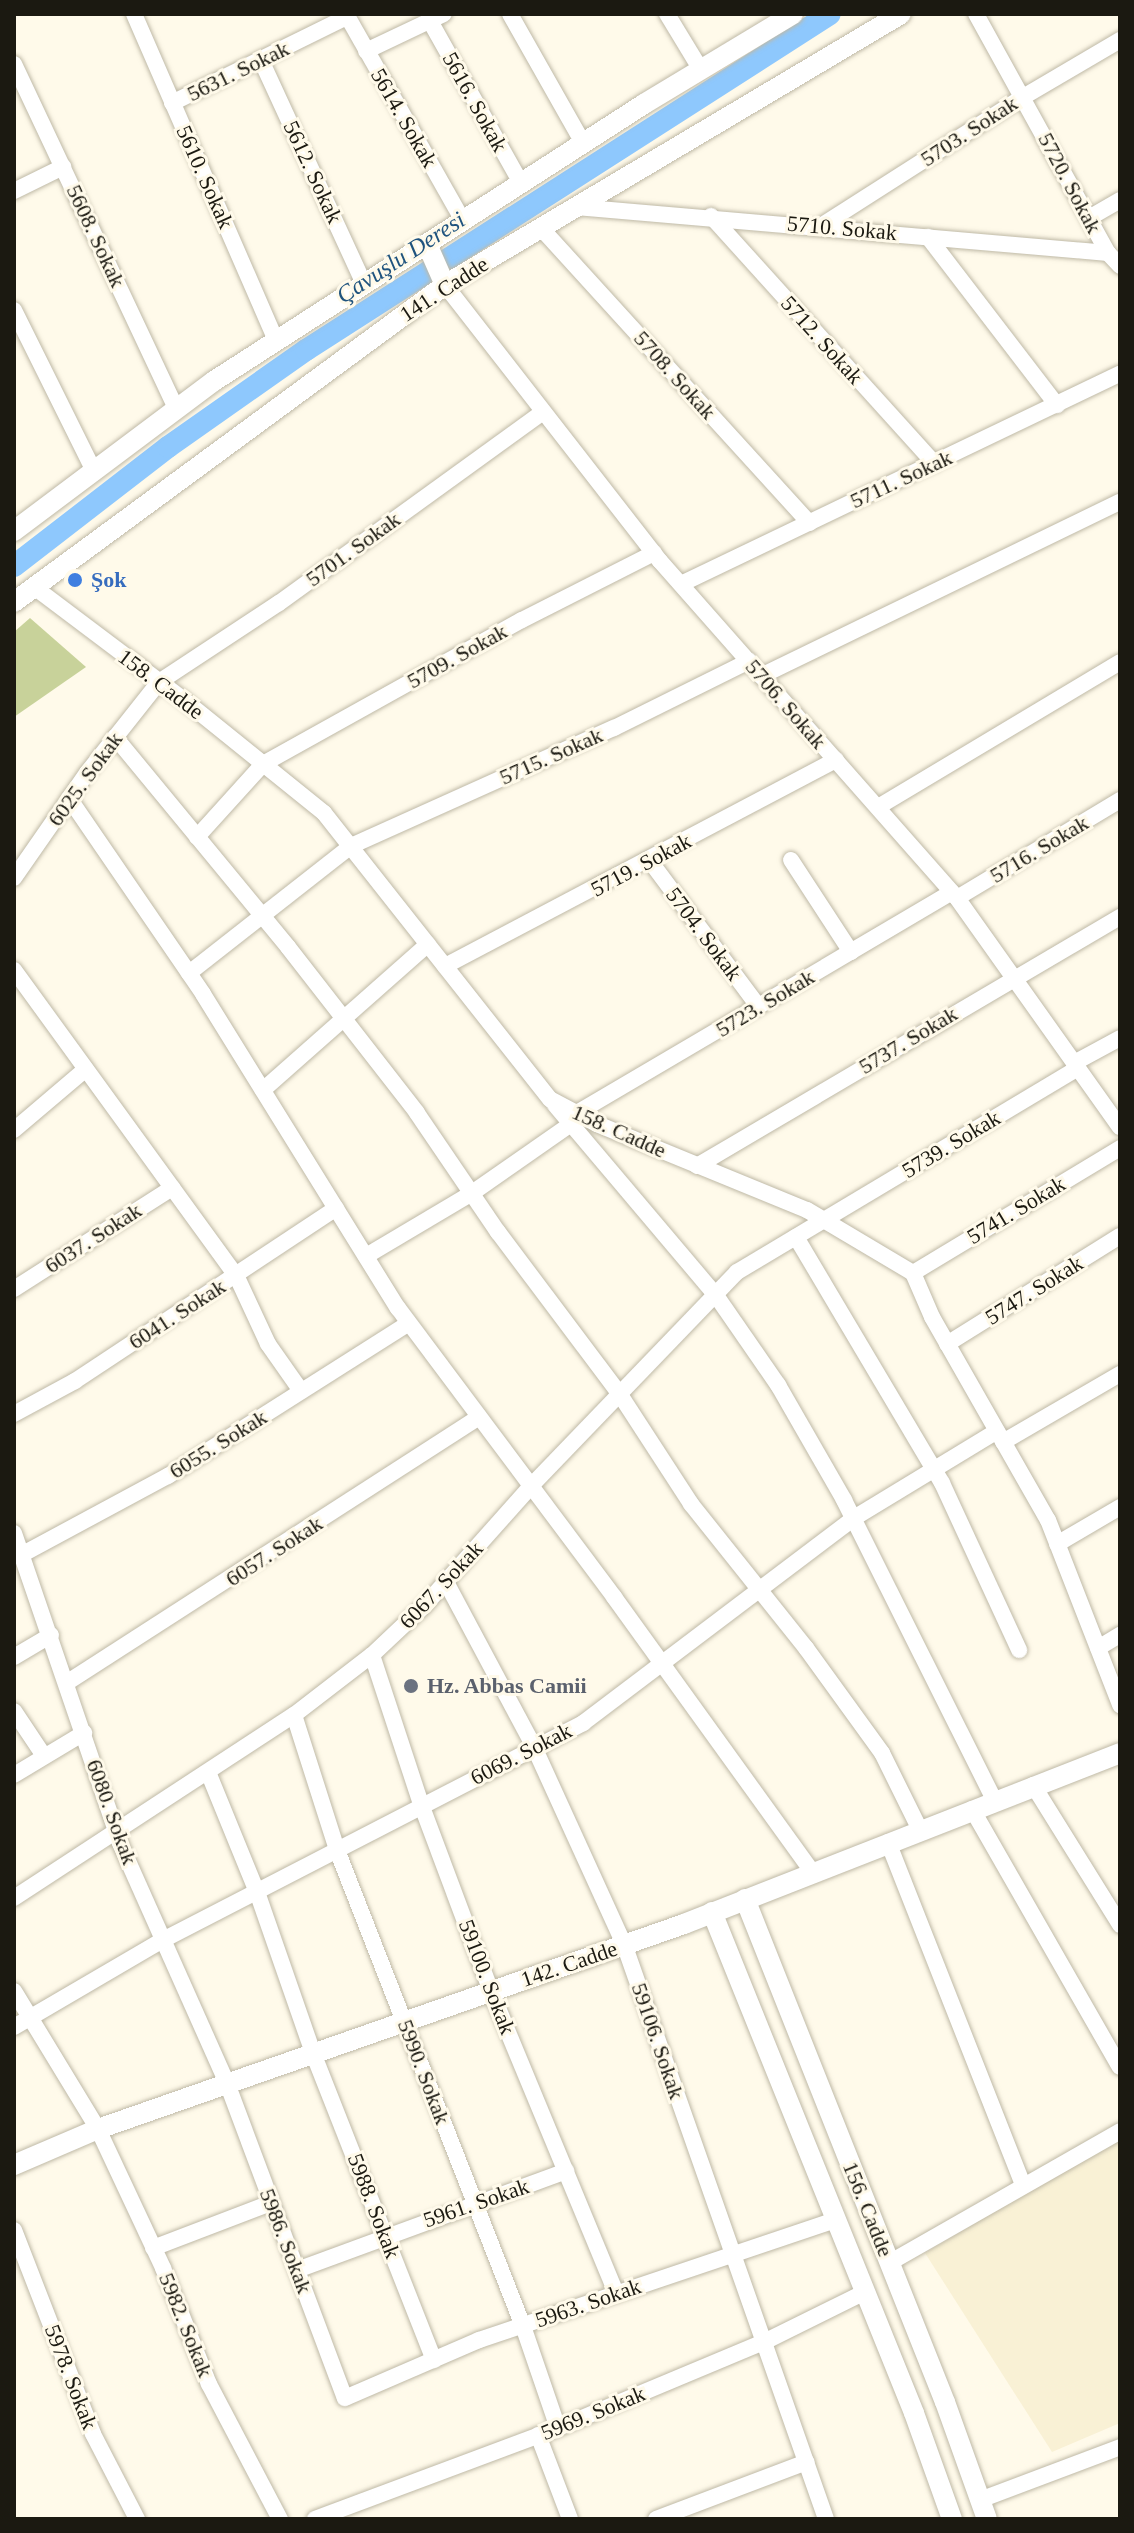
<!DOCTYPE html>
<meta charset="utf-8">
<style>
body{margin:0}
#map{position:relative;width:1134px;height:2533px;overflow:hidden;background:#fffaea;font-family:Georgia,serif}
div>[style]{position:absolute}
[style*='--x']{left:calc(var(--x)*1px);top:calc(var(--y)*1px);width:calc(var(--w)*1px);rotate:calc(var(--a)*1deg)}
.built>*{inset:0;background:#f9f1d5}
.green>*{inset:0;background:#c8d29a}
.canal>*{height:22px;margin:-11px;padding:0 11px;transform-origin:11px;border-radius:11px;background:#8ec8fd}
.roads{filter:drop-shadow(0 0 2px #bfb9a6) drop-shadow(0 0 2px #bfb9a6)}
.minor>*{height:16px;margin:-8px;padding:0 8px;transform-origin:8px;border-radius:8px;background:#fff}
.tertiary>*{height:20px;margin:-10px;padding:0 10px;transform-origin:10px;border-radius:10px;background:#fff}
.dots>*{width:22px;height:22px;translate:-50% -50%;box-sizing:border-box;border:4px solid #fffaea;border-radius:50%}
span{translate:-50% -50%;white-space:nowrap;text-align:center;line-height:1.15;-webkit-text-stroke:6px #fffaea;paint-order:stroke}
.street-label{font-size:22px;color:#1b1911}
.shop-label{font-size:22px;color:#366cbe;font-weight:700}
.left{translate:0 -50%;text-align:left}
.worship-label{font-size:22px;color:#5b616d;font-weight:700}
.water-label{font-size:24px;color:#1f537e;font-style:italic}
.frame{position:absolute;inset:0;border:16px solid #1b1911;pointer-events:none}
</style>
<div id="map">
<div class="built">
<div style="clip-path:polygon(1120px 2137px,1120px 2423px,1052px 2452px,925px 2253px)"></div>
</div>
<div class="green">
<div style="clip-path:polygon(30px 618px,86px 667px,14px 717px,14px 632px)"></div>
</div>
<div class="canal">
<div style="--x:14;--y:566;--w:195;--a:-37.7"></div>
<div style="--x:168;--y:447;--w:169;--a:-35.1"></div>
<div style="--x:306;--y:350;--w:622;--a:-32.67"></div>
</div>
<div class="roads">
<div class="minor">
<div style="--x:134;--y:14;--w:357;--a:66.5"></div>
<div style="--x:346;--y:14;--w:238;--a:60.5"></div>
<div style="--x:510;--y:14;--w:148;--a:60.5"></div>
<div style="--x:667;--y:14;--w:66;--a:58.7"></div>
<div style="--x:976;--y:14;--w:273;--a:61.1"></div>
<div style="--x:1108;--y:253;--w:18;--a:47"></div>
<div style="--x:430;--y:21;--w:186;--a:60.7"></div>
<div style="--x:366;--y:51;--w:86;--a:-25.4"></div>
<div style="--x:261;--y:60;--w:247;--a:65.3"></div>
<div style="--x:14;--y:64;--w:381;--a:64.8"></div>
<div style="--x:172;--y:103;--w:195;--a:-26.2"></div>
<div style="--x:14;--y:191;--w:55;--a:-26.1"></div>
<div style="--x:576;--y:207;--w:534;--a:4.94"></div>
<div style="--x:711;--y:216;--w:333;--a:47.9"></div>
<div style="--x:1089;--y:218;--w:36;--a:-30"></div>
<div style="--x:821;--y:226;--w:240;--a:-32.6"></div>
<div style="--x:1023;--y:97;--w:113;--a:-30.4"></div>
<div style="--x:541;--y:228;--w:399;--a:47.7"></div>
<div style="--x:928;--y:237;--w:212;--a:52.5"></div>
<div style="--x:445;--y:285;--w:350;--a:52.1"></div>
<div style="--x:660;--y:561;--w:449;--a:48.6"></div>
<div style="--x:957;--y:898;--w:281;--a:54.6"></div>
<div style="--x:14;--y:310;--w:180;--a:63.6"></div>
<div style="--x:681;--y:584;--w:487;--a:-25.6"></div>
<div style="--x:34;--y:587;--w:188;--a:37"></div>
<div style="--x:184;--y:700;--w:180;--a:38.9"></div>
<div style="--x:324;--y:813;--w:365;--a:51.7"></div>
<div style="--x:550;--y:1099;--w:53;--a:28"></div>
<div style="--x:597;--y:1124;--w:227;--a:22.3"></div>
<div style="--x:807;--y:1210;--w:123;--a:30.7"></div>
<div style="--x:913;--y:1273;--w:48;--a:66.6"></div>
<div style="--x:932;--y:1317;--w:234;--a:60.3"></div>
<div style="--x:1048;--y:1520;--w:199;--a:68.7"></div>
<div style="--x:761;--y:676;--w:399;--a:-25.9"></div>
<div style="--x:115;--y:737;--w:272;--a:50.5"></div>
<div style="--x:288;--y:947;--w:210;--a:52.1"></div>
<div style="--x:417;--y:1113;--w:144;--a:55.8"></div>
<div style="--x:498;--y:1232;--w:201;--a:53.1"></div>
<div style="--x:619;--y:1393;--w:132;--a:57"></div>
<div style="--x:691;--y:1504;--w:184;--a:51.4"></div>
<div style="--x:806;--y:1648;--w:130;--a:54.1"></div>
<div style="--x:882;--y:1753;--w:86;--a:63.7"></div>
<div style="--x:69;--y:798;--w:237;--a:55.6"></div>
<div style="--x:203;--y:994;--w:370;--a:58.2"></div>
<div style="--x:398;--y:1308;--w:361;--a:53.2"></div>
<div style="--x:614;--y:1597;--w:339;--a:54.2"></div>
<div style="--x:878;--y:807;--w:282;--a:-30.9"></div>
<div style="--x:197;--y:837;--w:98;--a:-47.9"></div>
<div style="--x:263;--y:764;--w:296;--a:-29.1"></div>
<div style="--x:522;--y:620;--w:148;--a:-26.9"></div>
<div style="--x:791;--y:860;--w:110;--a:56.9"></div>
<div style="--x:650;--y:861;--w:181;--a:53.3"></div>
<div style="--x:14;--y:878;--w:128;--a:-55.2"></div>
<div style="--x:87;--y:773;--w:116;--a:-51.6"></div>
<div style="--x:159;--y:682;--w:144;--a:-33.4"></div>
<div style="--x:279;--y:603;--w:326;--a:-35.9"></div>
<div style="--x:957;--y:898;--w:190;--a:-31"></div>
<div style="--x:445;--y:966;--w:442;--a:-27.8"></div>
<div style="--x:14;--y:970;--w:377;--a:54"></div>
<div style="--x:236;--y:1275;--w:76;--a:65.1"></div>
<div style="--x:268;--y:1344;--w:57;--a:54.9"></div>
<div style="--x:189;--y:973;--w:206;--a:-38.1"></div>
<div style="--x:351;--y:846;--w:288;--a:-24.2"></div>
<div style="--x:614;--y:728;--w:151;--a:-26.4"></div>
<div style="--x:1074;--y:1063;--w:52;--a:-28.5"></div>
<div style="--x:263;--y:1090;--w:220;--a:-41.5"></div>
<div style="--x:555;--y:1105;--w:248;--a:49.8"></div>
<div style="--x:715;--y:1294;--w:111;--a:55.3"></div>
<div style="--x:778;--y:1385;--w:133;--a:60.1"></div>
<div style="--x:844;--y:1500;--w:335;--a:63.4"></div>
<div style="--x:577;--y:1113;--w:435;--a:-30.5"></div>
<div style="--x:14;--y:1130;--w:94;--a:-40.3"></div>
<div style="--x:697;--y:1166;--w:491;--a:-30.5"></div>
<div style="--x:796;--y:1237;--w:286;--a:59.3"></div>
<div style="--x:942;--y:1483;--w:184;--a:65.2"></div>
<div style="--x:366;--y:1256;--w:123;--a:-30.7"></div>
<div style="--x:472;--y:1193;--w:121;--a:-34.9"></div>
<div style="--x:913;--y:1273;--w:242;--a:-31.1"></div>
<div style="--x:14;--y:1289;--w:188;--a:-32.6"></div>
<div style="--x:947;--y:1344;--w:204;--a:-32"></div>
<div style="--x:14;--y:1414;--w:69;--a:-28.4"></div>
<div style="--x:75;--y:1381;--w:313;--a:-33.5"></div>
<div style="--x:1003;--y:1442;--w:135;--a:-30.2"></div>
<div style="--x:14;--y:1533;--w:328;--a:71.1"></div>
<div style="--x:120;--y:1843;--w:263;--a:66"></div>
<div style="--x:227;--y:2083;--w:336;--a:69.5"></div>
<div style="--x:345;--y:2398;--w:146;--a:-23.4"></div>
<div style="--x:479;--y:2340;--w:377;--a:-18.6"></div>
<div style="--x:1057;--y:1544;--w:73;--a:-30.4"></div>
<div style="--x:21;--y:1555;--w:167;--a:-28.3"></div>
<div style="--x:168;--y:1476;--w:285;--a:-32.4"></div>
<div style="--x:446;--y:1582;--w:189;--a:61.9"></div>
<div style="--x:535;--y:1749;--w:214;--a:65.5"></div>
<div style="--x:624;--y:1944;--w:609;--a:70.64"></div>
<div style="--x:1098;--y:1648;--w:26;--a:-31"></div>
<div style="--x:372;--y:1655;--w:157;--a:71.8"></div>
<div style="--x:421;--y:1804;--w:200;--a:69.5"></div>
<div style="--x:491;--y:1991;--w:327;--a:67.5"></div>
<div style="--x:14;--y:1657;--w:43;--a:-30.7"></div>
<div style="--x:68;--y:1682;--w:489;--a:-32.8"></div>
<div style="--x:14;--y:1711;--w:54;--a:56.3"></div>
<div style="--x:294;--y:1715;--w:142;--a:72.3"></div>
<div style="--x:337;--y:1850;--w:511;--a:68.66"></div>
<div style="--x:523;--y:2326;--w:108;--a:71.1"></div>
<div style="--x:208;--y:1772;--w:130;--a:67.8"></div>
<div style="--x:257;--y:1892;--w:170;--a:70.8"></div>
<div style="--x:313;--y:2053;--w:330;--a:68.5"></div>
<div style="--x:14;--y:1775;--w:82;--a:-31"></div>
<div style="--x:1033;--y:1785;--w:165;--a:58.1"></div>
<div style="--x:972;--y:1809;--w:297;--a:60.2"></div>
<div style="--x:888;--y:1842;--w:368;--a:68.5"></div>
<div style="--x:14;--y:1898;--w:334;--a:-33.2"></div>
<div style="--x:294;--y:1715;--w:98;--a:-37.6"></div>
<div style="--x:372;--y:1655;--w:73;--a:-43.3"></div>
<div style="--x:425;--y:1605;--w:159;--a:-48.3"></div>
<div style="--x:531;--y:1486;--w:297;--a:-46.1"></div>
<div style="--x:737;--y:1272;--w:397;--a:-30.9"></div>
<div style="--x:14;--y:1991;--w:162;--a:58.7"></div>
<div style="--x:98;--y:2129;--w:153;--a:64.9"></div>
<div style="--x:163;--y:2268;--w:125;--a:68.4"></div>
<div style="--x:209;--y:2384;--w:153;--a:62.3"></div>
<div style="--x:14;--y:2027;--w:173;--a:-30.3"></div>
<div style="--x:163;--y:1940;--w:473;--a:-27.3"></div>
<div style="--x:583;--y:1723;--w:340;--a:-37.1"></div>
<div style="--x:854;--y:1518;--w:167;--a:-31.3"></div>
<div style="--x:14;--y:2230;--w:219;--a:68.8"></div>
<div style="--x:93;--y:2434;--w:96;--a:62.6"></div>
<div style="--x:153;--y:2248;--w:126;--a:-20.9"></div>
<div style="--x:889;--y:2263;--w:266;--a:-29.7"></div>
<div style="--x:297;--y:2270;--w:287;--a:-20.2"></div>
<div style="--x:538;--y:2435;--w:90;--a:69.1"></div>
<div style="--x:980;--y:2500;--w:150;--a:-20.7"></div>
<div style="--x:315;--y:2519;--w:259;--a:-20.5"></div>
<div style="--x:558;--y:2428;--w:223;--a:-22.7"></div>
<div style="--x:764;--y:2342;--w:113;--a:-26.3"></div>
<div style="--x:656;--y:2519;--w:161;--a:-20.7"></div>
</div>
<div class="tertiary">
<div style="--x:427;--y:244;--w:45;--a:66.3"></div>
<div style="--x:14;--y:531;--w:250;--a:-36.9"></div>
<div style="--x:214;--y:381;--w:511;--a:-32.79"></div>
<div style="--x:644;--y:104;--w:174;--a:-31.1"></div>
<div style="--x:14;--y:602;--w:535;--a:-36.33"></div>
<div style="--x:445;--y:285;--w:530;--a:-30.72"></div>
<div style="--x:745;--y:1899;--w:541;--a:68.32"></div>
<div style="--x:945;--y:2402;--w:124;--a:70.3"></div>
<div style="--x:712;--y:1912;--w:540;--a:68.04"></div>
<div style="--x:914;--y:2413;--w:113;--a:70.3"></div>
<div style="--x:14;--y:2165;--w:91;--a:-23.2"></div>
<div style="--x:98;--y:2129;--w:621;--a:-19.28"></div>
<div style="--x:684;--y:1924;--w:468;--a:-21.4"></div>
</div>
</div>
<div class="dots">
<div style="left:75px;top:580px;background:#3f7fe0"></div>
<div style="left:411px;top:1686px;background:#6b7280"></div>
</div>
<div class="street-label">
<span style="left:238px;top:71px;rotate:-26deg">5631. Sokak</span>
<span style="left:475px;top:102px;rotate:61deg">5616. Sokak</span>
<span style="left:404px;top:118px;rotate:60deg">5614. Sokak</span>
<span style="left:969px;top:131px;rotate:-33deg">5703. Sokak</span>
<span style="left:313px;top:172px;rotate:65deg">5612. Sokak</span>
<span style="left:205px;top:177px;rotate:66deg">5610. Sokak</span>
<span style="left:1070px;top:183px;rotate:62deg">5720. Sokak</span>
<span style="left:842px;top:228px;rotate:5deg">5710. Sokak</span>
<span style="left:96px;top:236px;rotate:65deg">5608. Sokak</span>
<span style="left:444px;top:289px;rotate:-33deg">141. Cadde</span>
<span style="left:822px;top:340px;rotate:48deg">5712. Sokak</span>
<span style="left:675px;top:375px;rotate:48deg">5708. Sokak</span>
<span style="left:901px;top:479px;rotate:-25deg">5711. Sokak</span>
<span style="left:353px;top:549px;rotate:-36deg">5701. Sokak</span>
<span style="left:457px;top:656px;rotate:-29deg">5709. Sokak</span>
<span style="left:161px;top:684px;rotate:37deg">158. Cadde</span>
<span style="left:786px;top:704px;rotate:49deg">5706. Sokak</span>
<span style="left:551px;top:756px;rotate:-24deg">5715. Sokak</span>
<span style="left:85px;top:779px;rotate:-54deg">6025. Sokak</span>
<span style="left:1039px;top:849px;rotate:-31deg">5716. Sokak</span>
<span style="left:641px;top:865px;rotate:-28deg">5719. Sokak</span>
<span style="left:704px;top:934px;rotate:53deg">5704. Sokak</span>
<span style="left:765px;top:1003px;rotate:-31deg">5723. Sokak</span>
<span style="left:908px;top:1040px;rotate:-31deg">5737. Sokak</span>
<span style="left:619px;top:1131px;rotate:24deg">158. Cadde</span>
<span style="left:951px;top:1144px;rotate:-31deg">5739. Sokak</span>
<span style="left:1016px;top:1210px;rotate:-31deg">5741. Sokak</span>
<span style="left:93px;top:1238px;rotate:-33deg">6037. Sokak</span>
<span style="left:1034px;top:1290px;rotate:-32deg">5747. Sokak</span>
<span style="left:177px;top:1314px;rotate:-33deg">6041. Sokak</span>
<span style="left:218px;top:1444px;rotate:-32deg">6055. Sokak</span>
<span style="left:274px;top:1551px;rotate:-33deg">6057. Sokak</span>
<span style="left:441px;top:1585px;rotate:-47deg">6067. Sokak</span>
<span style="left:521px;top:1754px;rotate:-27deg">6069. Sokak</span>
<span style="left:112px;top:1812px;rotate:70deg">6080. Sokak</span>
<span style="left:569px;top:1964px;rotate:-19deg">142. Cadde</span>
<span style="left:487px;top:1977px;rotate:69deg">59100. Sokak</span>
<span style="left:658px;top:2041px;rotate:71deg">59106. Sokak</span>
<span style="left:424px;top:2072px;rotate:69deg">5990. Sokak</span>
<span style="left:476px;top:2203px;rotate:-19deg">5961. Sokak</span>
<span style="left:374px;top:2206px;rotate:69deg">5988. Sokak</span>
<span style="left:868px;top:2209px;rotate:68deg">156. Cadde</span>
<span style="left:286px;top:2241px;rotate:69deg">5986. Sokak</span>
<span style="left:588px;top:2303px;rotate:-19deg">5963. Sokak</span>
<span style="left:186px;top:2325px;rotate:68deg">5982. Sokak</span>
<span style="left:71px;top:2377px;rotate:69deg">5978. Sokak</span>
<span style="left:593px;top:2413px;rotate:-22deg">5969. Sokak</span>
</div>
<div class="shop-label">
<span class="left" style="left:91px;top:580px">Şok</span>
</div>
<div class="worship-label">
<span class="left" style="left:427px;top:1686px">Hz. Abbas Camii</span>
</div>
<div class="water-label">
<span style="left:401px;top:258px;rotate:-33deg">Çavuşlu Deresi</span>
</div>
<div class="frame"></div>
</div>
